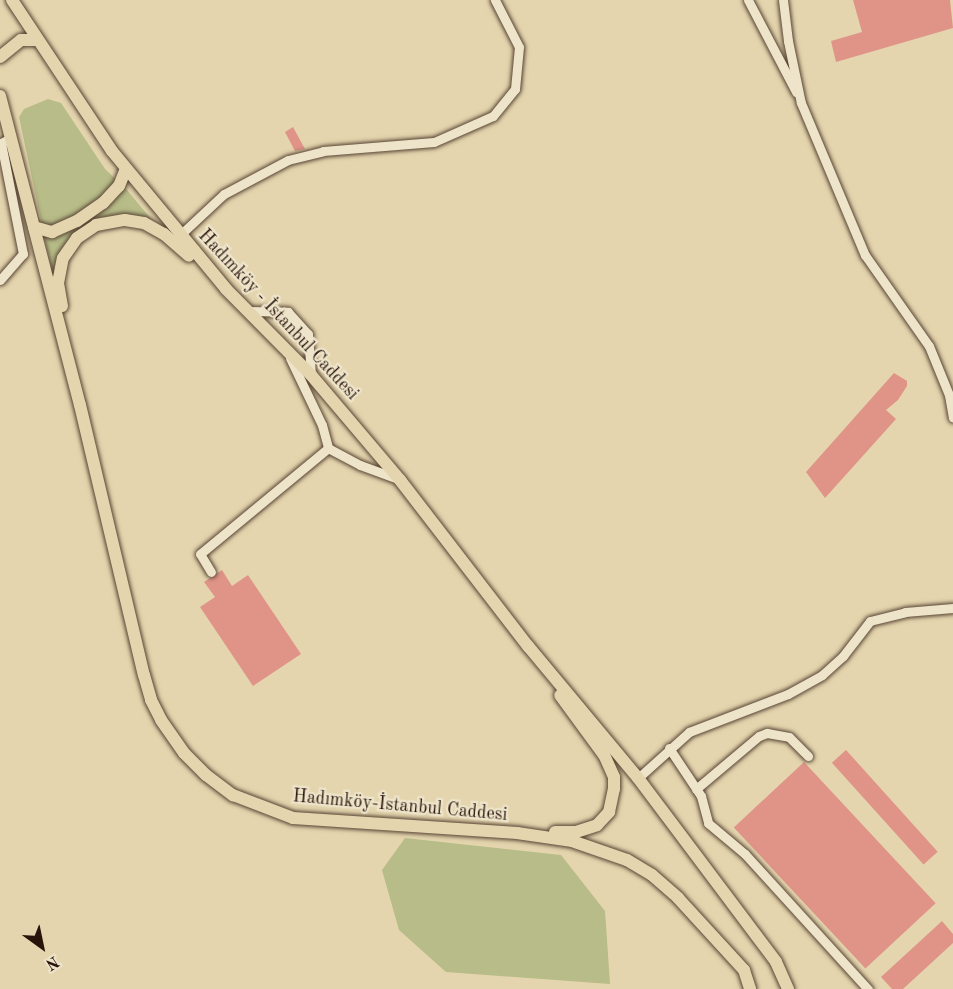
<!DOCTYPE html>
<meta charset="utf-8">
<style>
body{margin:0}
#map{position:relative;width:953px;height:989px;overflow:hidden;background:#e4d5ae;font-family:"Old Standard TT",serif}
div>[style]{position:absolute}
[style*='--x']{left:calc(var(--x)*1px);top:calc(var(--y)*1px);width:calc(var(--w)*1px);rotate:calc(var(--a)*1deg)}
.green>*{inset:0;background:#b7bc88}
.building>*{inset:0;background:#e09488;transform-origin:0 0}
.roads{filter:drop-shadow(0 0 2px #584434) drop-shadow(0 0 2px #584434)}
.minor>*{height:9px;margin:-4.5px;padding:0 4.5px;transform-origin:4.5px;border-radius:4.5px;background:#ede4ca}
.major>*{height:12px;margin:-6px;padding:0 6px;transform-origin:6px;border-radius:6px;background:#e4d5ae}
span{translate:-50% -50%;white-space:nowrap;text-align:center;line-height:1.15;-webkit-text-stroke:4.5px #ede4ca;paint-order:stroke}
.street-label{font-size:18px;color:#29140b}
.north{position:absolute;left:12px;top:917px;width:60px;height:60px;-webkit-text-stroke:4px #ede4ca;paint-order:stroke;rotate:147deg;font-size:16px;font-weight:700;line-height:24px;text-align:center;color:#29140b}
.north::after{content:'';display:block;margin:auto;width:21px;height:27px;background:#29140b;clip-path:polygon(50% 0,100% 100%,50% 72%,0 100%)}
</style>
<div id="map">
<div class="green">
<div style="clip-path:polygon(48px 99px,61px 103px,105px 169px,127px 190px,151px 219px,123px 214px,97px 218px,69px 239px,61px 249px,52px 272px,19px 117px,24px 109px)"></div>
<div style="clip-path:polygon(405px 838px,561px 855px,605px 911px,610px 984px,446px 972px,399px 930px,382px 870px)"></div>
</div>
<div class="building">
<div style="clip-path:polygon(853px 0,950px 0,953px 28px,836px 62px,831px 41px,862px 32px)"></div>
<div style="clip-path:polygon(293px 127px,305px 149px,295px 151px,285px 132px)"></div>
<div style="clip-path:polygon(894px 373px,907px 381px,907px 386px,898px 400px,886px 410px,896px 419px,825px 498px,806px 472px)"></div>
<div style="clip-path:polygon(222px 570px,232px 586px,248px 575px,301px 654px,253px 686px,200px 607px,215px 597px,204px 582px)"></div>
<div style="left:846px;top:750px;width:137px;height:19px;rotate:48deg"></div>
<div style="left:804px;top:762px;width:193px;height:96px;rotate:47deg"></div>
<div style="clip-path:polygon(942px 921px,953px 934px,953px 943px,903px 989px,892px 989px,881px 977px)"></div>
</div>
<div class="roads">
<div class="minor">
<div style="--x:748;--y:0;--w:104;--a:62.4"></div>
<div style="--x:783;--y:0;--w:41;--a:83"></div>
<div style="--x:788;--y:41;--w:63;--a:78.2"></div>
<div style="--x:801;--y:103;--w:165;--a:67.2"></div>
<div style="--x:865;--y:255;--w:111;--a:54.9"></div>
<div style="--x:929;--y:346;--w:53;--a:67.8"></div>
<div style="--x:949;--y:395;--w:23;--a:80"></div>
<div style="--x:180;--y:235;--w:60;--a:-43"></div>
<div style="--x:224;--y:194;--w:72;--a:-28"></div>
<div style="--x:288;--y:160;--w:36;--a:-14"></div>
<div style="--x:323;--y:151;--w:111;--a:-4.6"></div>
<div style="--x:434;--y:142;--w:64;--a:-23.8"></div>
<div style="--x:493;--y:116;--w:35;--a:-51"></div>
<div style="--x:515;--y:89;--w:42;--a:-84.6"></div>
<div style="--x:519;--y:47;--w:53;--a:-117.1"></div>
<div style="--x:0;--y:280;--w:35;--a:-49"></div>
<div style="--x:23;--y:254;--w:113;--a:-101.2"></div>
<div style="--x:1;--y:143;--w:11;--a:-27"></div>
<div style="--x:249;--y:311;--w:39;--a:1"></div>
<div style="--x:288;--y:312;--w:30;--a:48"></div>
<div style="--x:308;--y:334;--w:41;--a:85.8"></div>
<div style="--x:290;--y:358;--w:74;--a:64.5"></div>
<div style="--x:322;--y:425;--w:24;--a:75"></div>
<div style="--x:328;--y:448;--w:36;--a:28"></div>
<div style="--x:360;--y:465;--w:40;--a:20.2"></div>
<div style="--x:211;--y:572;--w:21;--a:-121"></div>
<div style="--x:200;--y:554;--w:166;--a:-39.6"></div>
<div style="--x:669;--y:748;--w:58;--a:56.3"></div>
<div style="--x:701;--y:796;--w:28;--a:75"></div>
<div style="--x:708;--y:823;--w:48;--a:40"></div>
<div style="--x:745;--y:854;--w:183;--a:47.7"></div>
<div style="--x:638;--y:778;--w:69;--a:-42"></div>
<div style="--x:689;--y:732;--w:106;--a:-21"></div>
<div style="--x:788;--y:694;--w:39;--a:-29"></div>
<div style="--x:822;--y:675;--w:28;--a:-42"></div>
<div style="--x:843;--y:656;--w:44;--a:-52.4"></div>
<div style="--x:870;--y:621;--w:36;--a:-14"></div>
<div style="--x:905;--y:612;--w:48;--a:-4.8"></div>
<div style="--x:696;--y:789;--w:82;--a:-40.1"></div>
<div style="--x:759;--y:736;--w:9;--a:-21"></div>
<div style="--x:767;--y:733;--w:22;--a:10"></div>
<div style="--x:789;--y:737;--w:27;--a:45"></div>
</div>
<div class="major">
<div style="--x:12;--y:0;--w:181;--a:56.5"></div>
<div style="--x:112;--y:151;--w:179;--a:50.4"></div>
<div style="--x:226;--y:289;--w:121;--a:45.3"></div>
<div style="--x:311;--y:375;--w:138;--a:49.7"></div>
<div style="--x:400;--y:480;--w:210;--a:52.4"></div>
<div style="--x:528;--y:646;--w:172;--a:50.2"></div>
<div style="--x:638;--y:778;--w:230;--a:53.1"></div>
<div style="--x:776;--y:962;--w:30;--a:66"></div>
<div style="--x:0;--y:57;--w:27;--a:-39"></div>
<div style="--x:21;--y:40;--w:16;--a:0"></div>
<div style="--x:0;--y:96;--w:319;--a:75.5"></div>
<div style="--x:80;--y:405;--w:277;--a:76.7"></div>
<div style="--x:144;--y:675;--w:26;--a:74"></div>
<div style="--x:151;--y:700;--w:22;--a:63"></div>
<div style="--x:161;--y:720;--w:40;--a:55.1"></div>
<div style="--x:184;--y:753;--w:31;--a:45"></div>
<div style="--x:206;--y:775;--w:34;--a:37"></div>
<div style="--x:233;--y:795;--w:64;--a:21"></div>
<div style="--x:293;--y:818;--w:225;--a:3.8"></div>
<div style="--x:517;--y:833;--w:56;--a:8.3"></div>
<div style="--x:572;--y:841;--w:58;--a:19.1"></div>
<div style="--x:627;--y:860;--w:29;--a:31"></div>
<div style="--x:652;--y:875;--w:35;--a:41"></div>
<div style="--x:678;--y:898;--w:98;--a:47.5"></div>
<div style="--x:744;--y:970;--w:20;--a:72"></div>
<div style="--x:34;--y:227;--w:19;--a:16"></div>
<div style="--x:52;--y:232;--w:27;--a:-24"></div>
<div style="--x:77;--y:221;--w:32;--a:-35"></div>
<div style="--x:103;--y:203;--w:23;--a:-47"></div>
<div style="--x:119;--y:186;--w:18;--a:-68"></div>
<div style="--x:62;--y:306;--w:23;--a:-100"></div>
<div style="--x:58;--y:283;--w:25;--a:-79"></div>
<div style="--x:63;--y:258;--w:24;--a:-55"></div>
<div style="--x:77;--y:238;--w:23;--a:-34"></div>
<div style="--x:96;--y:225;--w:29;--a:-10"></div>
<div style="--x:125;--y:220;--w:19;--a:9"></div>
<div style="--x:144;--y:223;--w:23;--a:29"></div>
<div style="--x:164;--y:234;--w:33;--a:41"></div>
<div style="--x:555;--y:832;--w:21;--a:0"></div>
<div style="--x:576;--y:832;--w:22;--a:-18"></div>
<div style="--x:597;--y:825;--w:18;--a:-47"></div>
<div style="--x:609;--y:812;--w:24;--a:-78"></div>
<div style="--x:614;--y:789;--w:12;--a:-90"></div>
<div style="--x:614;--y:777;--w:24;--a:-114"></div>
<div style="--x:604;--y:755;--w:74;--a:-126.3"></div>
</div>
</div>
<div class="street-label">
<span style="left:278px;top:315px;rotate:47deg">Hadımköy - İstanbul Caddesi</span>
<span style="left:400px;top:806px;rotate:5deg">Hadımköy-İstanbul Caddesi</span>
</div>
<div class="north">N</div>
</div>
